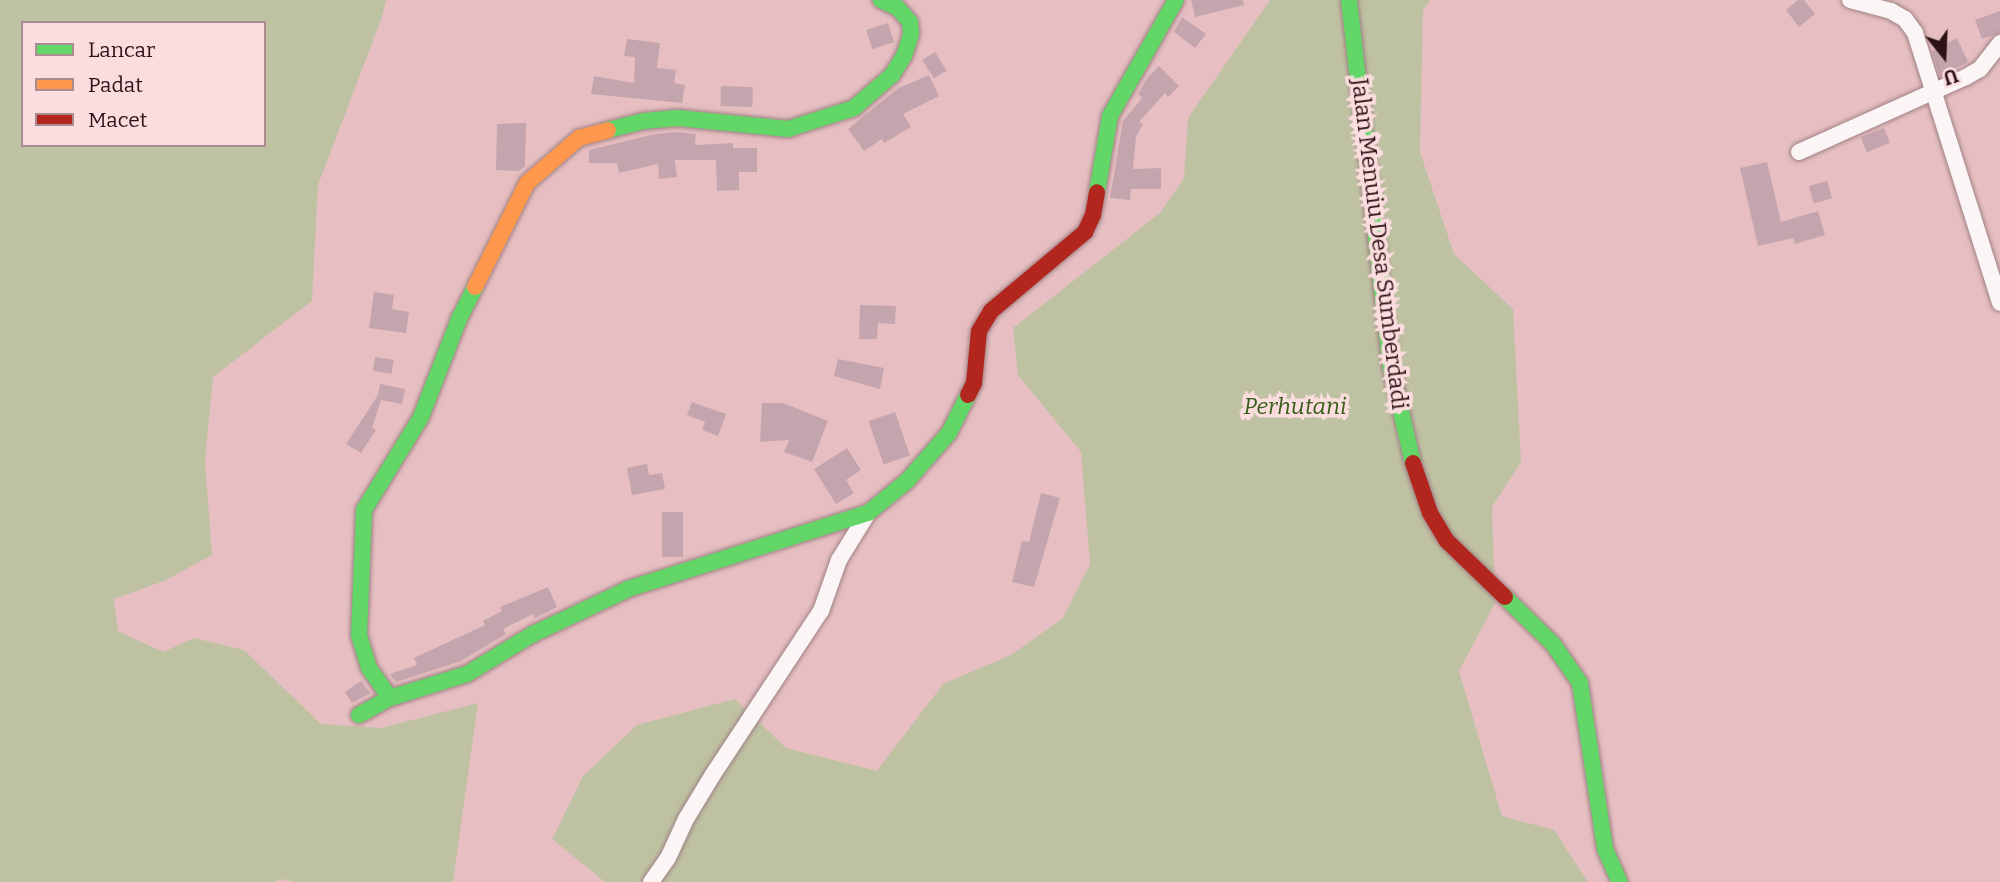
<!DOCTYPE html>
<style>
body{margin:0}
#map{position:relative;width:2000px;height:882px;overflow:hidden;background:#e7bfc2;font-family:Bitter,serif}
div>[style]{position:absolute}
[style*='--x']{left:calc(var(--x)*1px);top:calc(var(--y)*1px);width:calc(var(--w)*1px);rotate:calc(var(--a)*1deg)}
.green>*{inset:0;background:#bfc2a2}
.building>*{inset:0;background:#c5a5ad;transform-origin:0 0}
.roads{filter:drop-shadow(0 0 2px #a08285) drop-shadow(0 0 2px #a08285)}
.street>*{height:16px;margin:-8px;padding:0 8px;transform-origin:8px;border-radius:8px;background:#fbf5f6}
.fast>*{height:16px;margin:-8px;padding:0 8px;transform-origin:8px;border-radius:8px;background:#63d668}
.slow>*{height:16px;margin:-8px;padding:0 8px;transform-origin:8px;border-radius:8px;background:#ff974d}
.jam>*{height:16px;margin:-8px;padding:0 8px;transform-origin:8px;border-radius:8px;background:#b3261e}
span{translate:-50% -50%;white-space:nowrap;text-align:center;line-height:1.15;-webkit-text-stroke:7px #fcdddf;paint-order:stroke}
.street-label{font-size:23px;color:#2d1316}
.park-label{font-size:23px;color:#365d19;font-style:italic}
.legend{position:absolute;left:21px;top:21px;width:245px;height:126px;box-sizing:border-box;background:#fcdddf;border:2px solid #a98c8f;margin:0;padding:9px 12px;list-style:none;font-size:21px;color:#2d1316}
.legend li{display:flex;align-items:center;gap:14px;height:35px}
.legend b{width:35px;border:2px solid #a98c8f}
.north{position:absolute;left:1909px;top:21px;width:70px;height:70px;-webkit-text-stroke:5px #fcdddf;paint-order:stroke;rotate:162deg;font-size:19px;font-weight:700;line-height:28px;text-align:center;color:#2d1316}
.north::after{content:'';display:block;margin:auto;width:24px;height:32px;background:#2d1316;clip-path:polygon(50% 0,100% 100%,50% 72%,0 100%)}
</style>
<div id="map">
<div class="green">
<div style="clip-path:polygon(evenodd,0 0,386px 0,382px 17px,318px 185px,312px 301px,213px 377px,205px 461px,212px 555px,164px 581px,114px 599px,118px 631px,163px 652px,194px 638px,244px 650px,321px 724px,381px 728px,478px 703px,453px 882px,295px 882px,281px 879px,275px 882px,0 882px,0 0,23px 23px,264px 23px,264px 145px,23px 145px,23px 23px)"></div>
<div style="clip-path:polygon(1270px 0,1430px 0,1423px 10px,1420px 152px,1454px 254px,1513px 309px,1521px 462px,1492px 507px,1495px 603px,1459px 671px,1502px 816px,1554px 830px,1588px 882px,605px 882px,552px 839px,583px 776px,637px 725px,735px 699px,786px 748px,877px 771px,943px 684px,1011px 655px,1063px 618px,1090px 564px,1081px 452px,1018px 375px,1013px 328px,1160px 213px,1184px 178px,1188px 118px)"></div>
</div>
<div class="building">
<div style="clip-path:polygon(1191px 0,1243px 0,1244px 5px,1195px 17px)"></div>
<div style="clip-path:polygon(1798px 0,1804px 0,1815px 14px,1799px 27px,1786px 10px)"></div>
<div style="clip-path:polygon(2000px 11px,2000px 33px,1982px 39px,1975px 20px)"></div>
<div style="clip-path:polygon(1182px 17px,1206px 34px,1195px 48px,1174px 32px)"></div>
<div style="left:888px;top:23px;width:20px;height:23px;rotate:72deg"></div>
<div style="clip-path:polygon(1957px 38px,1968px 62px,1940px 76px,1932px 51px)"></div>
<div style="clip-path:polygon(627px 39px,660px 43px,657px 68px,676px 70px,674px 83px,685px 85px,682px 103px,591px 94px,594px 76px,634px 83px,635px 57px,624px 56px)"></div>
<div style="left:935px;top:52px;width:22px;height:15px;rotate:58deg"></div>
<div style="clip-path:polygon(1159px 66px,1179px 86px,1168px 97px,1165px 93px,1139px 122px,1143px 124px,1136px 137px,1133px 169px,1161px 168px,1161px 189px,1131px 189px,1130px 200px,1110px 198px,1123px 121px,1142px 98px,1138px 94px,1148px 77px)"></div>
<div style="clip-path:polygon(929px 75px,939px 96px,903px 114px,911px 127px,884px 143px,882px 139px,864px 151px,848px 129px,897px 89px)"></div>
<div style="left:721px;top:86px;width:32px;height:20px;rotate:2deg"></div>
<div style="clip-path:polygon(526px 123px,525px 166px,519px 171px,496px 170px,497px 124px)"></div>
<div style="left:1884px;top:128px;width:16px;height:25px;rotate:68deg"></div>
<div style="clip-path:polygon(678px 132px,696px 134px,695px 145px,733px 143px,733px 148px,757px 148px,757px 172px,739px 172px,739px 190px,717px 191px,716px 160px,675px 160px,677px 177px,659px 179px,658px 164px,619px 173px,617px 163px,589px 163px,589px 150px,655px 134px)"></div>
<div style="clip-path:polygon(1767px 162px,1781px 222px,1818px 211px,1825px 235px,1795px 244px,1793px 238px,1758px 246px,1740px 168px)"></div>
<div style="left:1827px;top:181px;width:18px;height:19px;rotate:74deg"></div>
<div style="clip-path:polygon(374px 292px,394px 295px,392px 309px,409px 312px,406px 333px,369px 328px)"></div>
<div style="clip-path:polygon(860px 305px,896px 306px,895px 324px,878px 323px,877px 339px,859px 339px)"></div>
<div style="left:375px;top:357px;width:19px;height:14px;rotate:9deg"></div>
<div style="clip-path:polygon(838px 359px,884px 368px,880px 389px,834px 376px)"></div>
<div style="clip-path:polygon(380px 384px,405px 389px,402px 404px,381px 400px,372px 428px,376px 430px,361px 453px,346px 444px,378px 395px)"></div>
<div style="clip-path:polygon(692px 402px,726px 414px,718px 436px,702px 430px,705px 422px,687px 415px)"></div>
<div style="clip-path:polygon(762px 403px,783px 403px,828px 421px,812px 462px,784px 452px,789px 440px,760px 442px)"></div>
<div style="left:895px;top:412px;width:46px;height:28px;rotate:71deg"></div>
<div style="clip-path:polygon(847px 448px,861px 470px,846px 480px,854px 493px,836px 504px,814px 469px)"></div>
<div style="clip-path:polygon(647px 464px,649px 475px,662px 473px,665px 489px,632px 495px,627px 468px)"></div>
<div style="clip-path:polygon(1041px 493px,1060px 498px,1034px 587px,1012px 582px,1022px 541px,1029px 542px)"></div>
<div style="left:662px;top:512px;width:21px;height:45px"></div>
<div style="clip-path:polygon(548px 587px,557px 607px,535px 618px,533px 614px,503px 629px,506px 634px,461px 661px,396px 682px,390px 674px,417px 665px,414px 658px,485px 625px,483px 621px,502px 611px,500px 607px)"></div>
<div style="clip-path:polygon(361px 681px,370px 693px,352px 703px,345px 692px)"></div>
</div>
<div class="roads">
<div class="street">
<div style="--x:1850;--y:0;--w:42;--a:15"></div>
<div style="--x:1891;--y:11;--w:16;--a:30"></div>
<div style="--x:1905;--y:19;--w:17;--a:54"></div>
<div style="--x:1915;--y:33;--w:283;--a:72.5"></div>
<div style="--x:1799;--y:152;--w:183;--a:-24.2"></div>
<div style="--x:1966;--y:77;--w:16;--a:-30"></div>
<div style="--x:1980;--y:69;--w:33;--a:-52"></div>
<div style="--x:651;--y:882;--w:29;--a:-55"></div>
<div style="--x:668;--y:858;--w:43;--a:-65.2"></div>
<div style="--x:686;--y:819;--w:50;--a:-58.8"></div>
<div style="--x:712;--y:776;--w:198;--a:-56.6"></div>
<div style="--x:821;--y:611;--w:54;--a:-70.6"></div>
<div style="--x:839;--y:560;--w:55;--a:-58.3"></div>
</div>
<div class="fast">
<div style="--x:1349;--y:0;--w:370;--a:83.5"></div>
<div style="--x:1391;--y:368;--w:98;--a:77"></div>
<div style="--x:608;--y:130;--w:37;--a:-14"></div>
<div style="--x:644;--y:121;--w:34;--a:-5"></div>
<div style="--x:678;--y:118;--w:111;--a:5.7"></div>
<div style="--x:788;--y:129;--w:69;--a:-17.7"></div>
<div style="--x:854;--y:108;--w:50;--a:-41"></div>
<div style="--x:892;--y:75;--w:22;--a:-58"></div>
<div style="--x:904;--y:56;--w:23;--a:-72"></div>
<div style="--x:911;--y:34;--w:12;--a:-95"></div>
<div style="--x:910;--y:22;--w:18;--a:-131"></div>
<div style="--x:898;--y:8;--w:19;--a:-155"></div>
<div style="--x:1097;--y:192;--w:77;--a:-80.3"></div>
<div style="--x:1110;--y:116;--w:133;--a:-60.4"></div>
<div style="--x:1505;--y:597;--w:67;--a:44.4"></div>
<div style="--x:1553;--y:644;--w:47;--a:55.3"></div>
<div style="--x:1580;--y:683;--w:168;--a:81.4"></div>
<div style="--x:1605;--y:849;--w:36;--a:66"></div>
<div style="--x:390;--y:698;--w:37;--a:-125"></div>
<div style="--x:369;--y:668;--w:34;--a:-107"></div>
<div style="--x:359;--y:635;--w:125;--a:-87.7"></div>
<div style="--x:364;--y:510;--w:109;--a:-58.5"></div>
<div style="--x:421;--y:417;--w:105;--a:-68.8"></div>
<div style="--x:459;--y:319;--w:36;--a:-63"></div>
<div style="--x:359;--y:715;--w:35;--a:-29"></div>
<div style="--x:390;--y:698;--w:81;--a:-17.3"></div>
<div style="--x:467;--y:674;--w:77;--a:-31.2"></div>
<div style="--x:533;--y:634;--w:105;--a:-25.3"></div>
<div style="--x:628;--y:589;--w:252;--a:-17.6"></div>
<div style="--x:868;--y:513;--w:50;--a:-39.4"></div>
<div style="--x:907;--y:481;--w:64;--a:-48.8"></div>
<div style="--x:949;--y:433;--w:42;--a:-63.4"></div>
</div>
<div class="slow">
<div style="--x:475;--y:287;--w:116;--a:-63.4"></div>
<div style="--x:527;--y:183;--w:69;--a:-40.9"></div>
<div style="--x:579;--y:138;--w:30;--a:-15"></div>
</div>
<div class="jam">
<div style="--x:968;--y:395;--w:13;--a:-63"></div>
<div style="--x:974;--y:383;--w:52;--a:-84.5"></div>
<div style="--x:979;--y:331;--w:23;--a:-59"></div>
<div style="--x:991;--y:311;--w:123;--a:-40"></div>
<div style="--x:1085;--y:232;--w:19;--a:-65"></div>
<div style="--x:1093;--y:215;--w:23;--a:-80"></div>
<div style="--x:1413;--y:463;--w:53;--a:71.2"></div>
<div style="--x:1430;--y:513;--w:31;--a:59"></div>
<div style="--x:1446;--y:540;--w:82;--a:44"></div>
</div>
</div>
<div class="street-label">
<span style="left:1380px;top:244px;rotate:83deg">Jalan Menuiu Desa Sumberdadi</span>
</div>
<div class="park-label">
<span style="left:1295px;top:406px">Perhutani</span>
</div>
<ul class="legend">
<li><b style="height:9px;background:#63d668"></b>Lancar</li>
<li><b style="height:9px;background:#ff974d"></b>Padat</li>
<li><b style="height:9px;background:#b3261e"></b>Macet</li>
</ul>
<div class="north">U</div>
</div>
